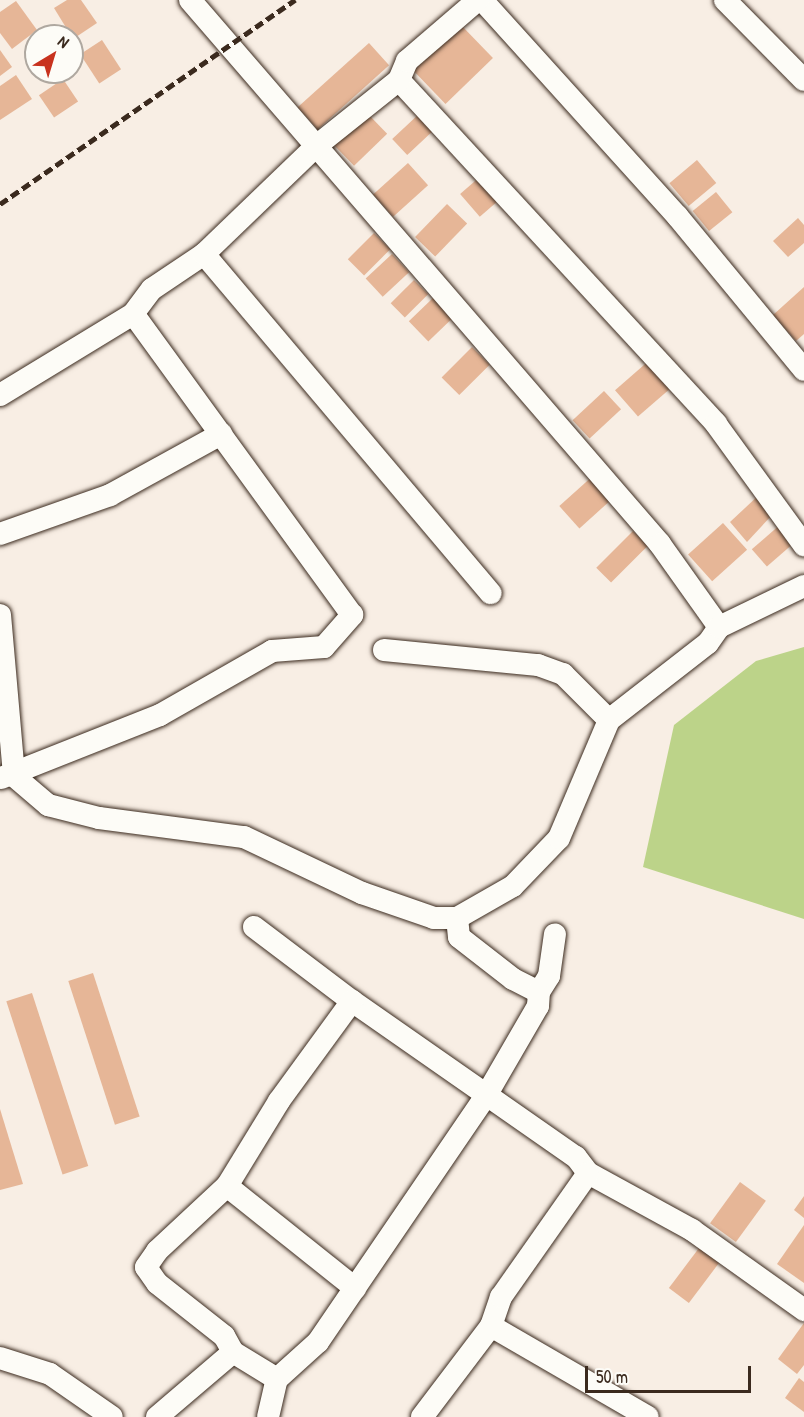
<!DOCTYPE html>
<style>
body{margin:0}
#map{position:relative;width:804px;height:1417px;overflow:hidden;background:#f8eee4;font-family:"Patrick Hand",sans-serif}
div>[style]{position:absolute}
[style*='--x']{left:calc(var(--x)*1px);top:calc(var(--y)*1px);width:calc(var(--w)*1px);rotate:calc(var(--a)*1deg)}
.green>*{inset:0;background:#bcd389}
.building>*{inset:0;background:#e6b697;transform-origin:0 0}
.roads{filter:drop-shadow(0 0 2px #3b2a1e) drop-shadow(0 0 2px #3b2a1e)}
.minor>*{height:22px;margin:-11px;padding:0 11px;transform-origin:11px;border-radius:11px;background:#fdfcf7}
.rail>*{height:4.5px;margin-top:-2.25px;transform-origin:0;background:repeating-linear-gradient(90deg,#3b2a1e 0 9px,transparent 0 13.5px)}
span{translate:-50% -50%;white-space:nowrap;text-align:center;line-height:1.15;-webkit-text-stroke:5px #fdfcf7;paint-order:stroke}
.north{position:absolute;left:24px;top:24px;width:60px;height:60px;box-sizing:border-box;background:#fdfcf7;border:2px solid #afa8a0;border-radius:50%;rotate:38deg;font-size:16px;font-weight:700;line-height:24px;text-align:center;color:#3b2a1e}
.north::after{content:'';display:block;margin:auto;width:21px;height:27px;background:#c8321e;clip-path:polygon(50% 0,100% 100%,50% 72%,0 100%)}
.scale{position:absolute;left:585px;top:1366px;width:166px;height:27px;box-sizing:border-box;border:3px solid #3b2a1e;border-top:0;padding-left:8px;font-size:18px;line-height:21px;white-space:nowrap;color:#3b2a1e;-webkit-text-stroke:4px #fdfcf7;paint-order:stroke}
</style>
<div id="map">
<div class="green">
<div style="clip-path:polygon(804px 647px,804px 919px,643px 867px,674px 725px,756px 661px)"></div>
</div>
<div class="building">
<div style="clip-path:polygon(67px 0,81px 0,97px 23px,73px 39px,54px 8px)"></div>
<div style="clip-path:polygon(16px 1px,37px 30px,12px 49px,0 33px,0 12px)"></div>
<div style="left:461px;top:25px;width:46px;height:66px;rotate:46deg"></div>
<div style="left:102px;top:40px;width:35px;height:26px;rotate:57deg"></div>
<div style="left:369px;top:43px;width:30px;height:96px;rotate:48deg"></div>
<div style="clip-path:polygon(0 50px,12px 67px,0 76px)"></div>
<div style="clip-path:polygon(16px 75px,32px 99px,0 120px,0 86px)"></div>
<div style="left:63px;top:79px;width:27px;height:29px;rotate:56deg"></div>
<div style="left:367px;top:113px;width:29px;height:46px;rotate:46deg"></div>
<div style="left:420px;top:113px;width:22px;height:38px;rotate:47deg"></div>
<div style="left:697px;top:160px;width:30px;height:36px;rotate:50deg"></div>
<div style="left:408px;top:163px;width:30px;height:47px;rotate:48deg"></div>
<div style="left:482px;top:175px;width:30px;height:29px;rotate:49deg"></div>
<div style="left:716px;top:192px;width:26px;height:30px;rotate:51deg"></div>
<div style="left:447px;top:204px;width:28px;height:46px;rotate:44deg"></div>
<div style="clip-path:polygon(798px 218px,804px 225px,804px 243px,788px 257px,773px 241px)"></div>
<div style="left:374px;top:233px;width:23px;height:37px;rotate:45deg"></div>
<div style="left:392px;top:254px;width:25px;height:36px;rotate:47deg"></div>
<div style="left:414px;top:280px;width:20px;height:33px;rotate:45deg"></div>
<div style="clip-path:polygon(804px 287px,804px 334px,796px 341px,773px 315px)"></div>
<div style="left:434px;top:297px;width:28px;height:35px;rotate:46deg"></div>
<div style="left:472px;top:347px;width:25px;height:43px;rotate:45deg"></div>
<div style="left:652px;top:358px;width:35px;height:49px;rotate:49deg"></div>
<div style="left:604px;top:391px;width:25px;height:43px;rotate:47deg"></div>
<div style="left:595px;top:474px;width:30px;height:48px;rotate:48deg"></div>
<div style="clip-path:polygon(760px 494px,773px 514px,747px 542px,730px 522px)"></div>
<div style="left:723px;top:523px;width:36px;height:47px;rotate:48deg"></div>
<div style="left:782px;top:523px;width:23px;height:40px;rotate:49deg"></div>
<div style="left:633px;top:531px;width:21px;height:52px;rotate:45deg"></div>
<div style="left:93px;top:973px;width:151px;height:26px;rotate:72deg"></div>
<div style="left:32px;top:993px;width:182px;height:27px;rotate:72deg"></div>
<div style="clip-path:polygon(0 1109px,23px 1184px,0 1190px)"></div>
<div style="left:740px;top:1182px;width:32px;height:51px;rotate:36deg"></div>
<div style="clip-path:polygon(804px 1196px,804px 1218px,794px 1210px)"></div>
<div style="clip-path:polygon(804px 1225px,804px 1283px,777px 1264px)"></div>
<div style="left:699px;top:1248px;width:25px;height:50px;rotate:37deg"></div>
<div style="clip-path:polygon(804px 1323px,804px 1365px,797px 1374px,778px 1359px)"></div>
<div style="clip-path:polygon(799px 1378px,804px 1382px,804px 1412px,785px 1398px)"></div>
</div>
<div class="roads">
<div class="minor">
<div style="--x:190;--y:0;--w:719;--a:49.17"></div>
<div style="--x:660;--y:544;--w:102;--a:54.6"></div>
<div style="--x:482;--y:0;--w:292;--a:47.9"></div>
<div style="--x:678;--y:217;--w:198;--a:50.5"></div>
<div style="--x:725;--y:0;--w:112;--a:45.4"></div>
<div style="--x:399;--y:80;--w:468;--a:47.3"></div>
<div style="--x:716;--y:424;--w:150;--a:54"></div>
<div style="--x:204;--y:254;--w:444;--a:49.8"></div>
<div style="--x:0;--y:395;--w:156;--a:-31.3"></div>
<div style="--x:133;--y:314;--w:31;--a:-53"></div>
<div style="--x:152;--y:289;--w:63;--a:-33.9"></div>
<div style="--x:204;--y:254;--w:154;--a:-43.9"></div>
<div style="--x:315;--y:147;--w:107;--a:-38.6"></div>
<div style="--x:399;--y:80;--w:21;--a:-67"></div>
<div style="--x:407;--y:61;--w:94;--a:-40.7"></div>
<div style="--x:0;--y:534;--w:117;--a:-19.5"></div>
<div style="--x:110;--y:495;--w:127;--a:-28.8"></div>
<div style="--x:0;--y:615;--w:162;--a:85"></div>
<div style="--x:14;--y:776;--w:45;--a:40.5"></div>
<div style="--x:48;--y:805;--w:53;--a:14.3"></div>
<div style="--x:99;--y:818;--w:146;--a:7.5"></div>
<div style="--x:244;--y:837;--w:131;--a:25.4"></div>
<div style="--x:362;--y:893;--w:76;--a:19.1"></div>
<div style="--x:434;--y:918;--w:23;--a:0"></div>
<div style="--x:457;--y:918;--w:64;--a:-29.7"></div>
<div style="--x:513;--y:886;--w:66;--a:-46.2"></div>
<div style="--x:559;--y:838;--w:128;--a:-67"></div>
<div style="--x:609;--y:720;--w:125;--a:-37.9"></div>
<div style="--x:708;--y:643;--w:19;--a:-55"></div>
<div style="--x:719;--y:627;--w:94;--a:-25.8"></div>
<div style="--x:384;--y:650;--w:155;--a:5.6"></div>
<div style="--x:538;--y:665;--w:27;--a:20"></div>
<div style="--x:563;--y:674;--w:65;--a:45"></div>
<div style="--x:1;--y:778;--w:171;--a:-21.6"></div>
<div style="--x:160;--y:715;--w:129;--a:-29.7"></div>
<div style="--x:272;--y:651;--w:52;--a:-4.4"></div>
<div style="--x:324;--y:647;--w:43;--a:-48.8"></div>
<div style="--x:352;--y:615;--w:372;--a:-126"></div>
<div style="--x:457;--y:918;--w:19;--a:84"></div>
<div style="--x:459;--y:937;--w:68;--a:37.9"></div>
<div style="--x:513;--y:979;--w:29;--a:27"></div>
<div style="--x:254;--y:927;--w:123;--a:37.1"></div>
<div style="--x:352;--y:1001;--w:273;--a:34.9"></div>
<div style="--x:576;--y:1157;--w:20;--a:53"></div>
<div style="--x:588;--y:1173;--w:119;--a:28.7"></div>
<div style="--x:692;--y:1230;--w:138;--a:35.5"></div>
<div style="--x:227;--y:1186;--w:164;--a:38.6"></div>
<div style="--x:491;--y:1326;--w:181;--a:30.1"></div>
<div style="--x:0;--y:1358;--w:52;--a:17.7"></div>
<div style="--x:50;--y:1374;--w:75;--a:34.7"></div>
<div style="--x:277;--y:1379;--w:52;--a:-148.5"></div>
<div style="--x:233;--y:1352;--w:18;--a:-119"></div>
<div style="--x:224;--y:1336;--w:85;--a:-141.7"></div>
<div style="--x:157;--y:1283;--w:19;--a:-125"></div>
<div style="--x:146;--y:1267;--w:19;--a:-55"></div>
<div style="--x:157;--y:1251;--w:96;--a:-42.9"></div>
<div style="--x:227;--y:1186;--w:100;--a:-58.5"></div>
<div style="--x:279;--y:1101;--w:124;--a:-53.9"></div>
<div style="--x:157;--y:1417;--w:100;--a:-40.5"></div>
<div style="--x:268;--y:1417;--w:39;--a:-77"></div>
<div style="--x:277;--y:1379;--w:55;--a:-42.1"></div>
<div style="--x:318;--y:1342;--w:300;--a:-55.7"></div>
<div style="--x:487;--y:1094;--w:102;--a:-59.9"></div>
<div style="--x:538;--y:1006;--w:14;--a:-86"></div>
<div style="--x:539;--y:992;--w:19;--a:-58"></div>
<div style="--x:549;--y:976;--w:42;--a:-81.9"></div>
<div style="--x:422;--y:1417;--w:114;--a:-52.8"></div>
<div style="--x:491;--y:1326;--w:31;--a:-71"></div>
<div style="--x:501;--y:1297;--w:151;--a:-54.9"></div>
</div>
</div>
<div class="rail">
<div style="--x:0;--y:204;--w:359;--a:-34.7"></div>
</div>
<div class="north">N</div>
<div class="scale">50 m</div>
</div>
